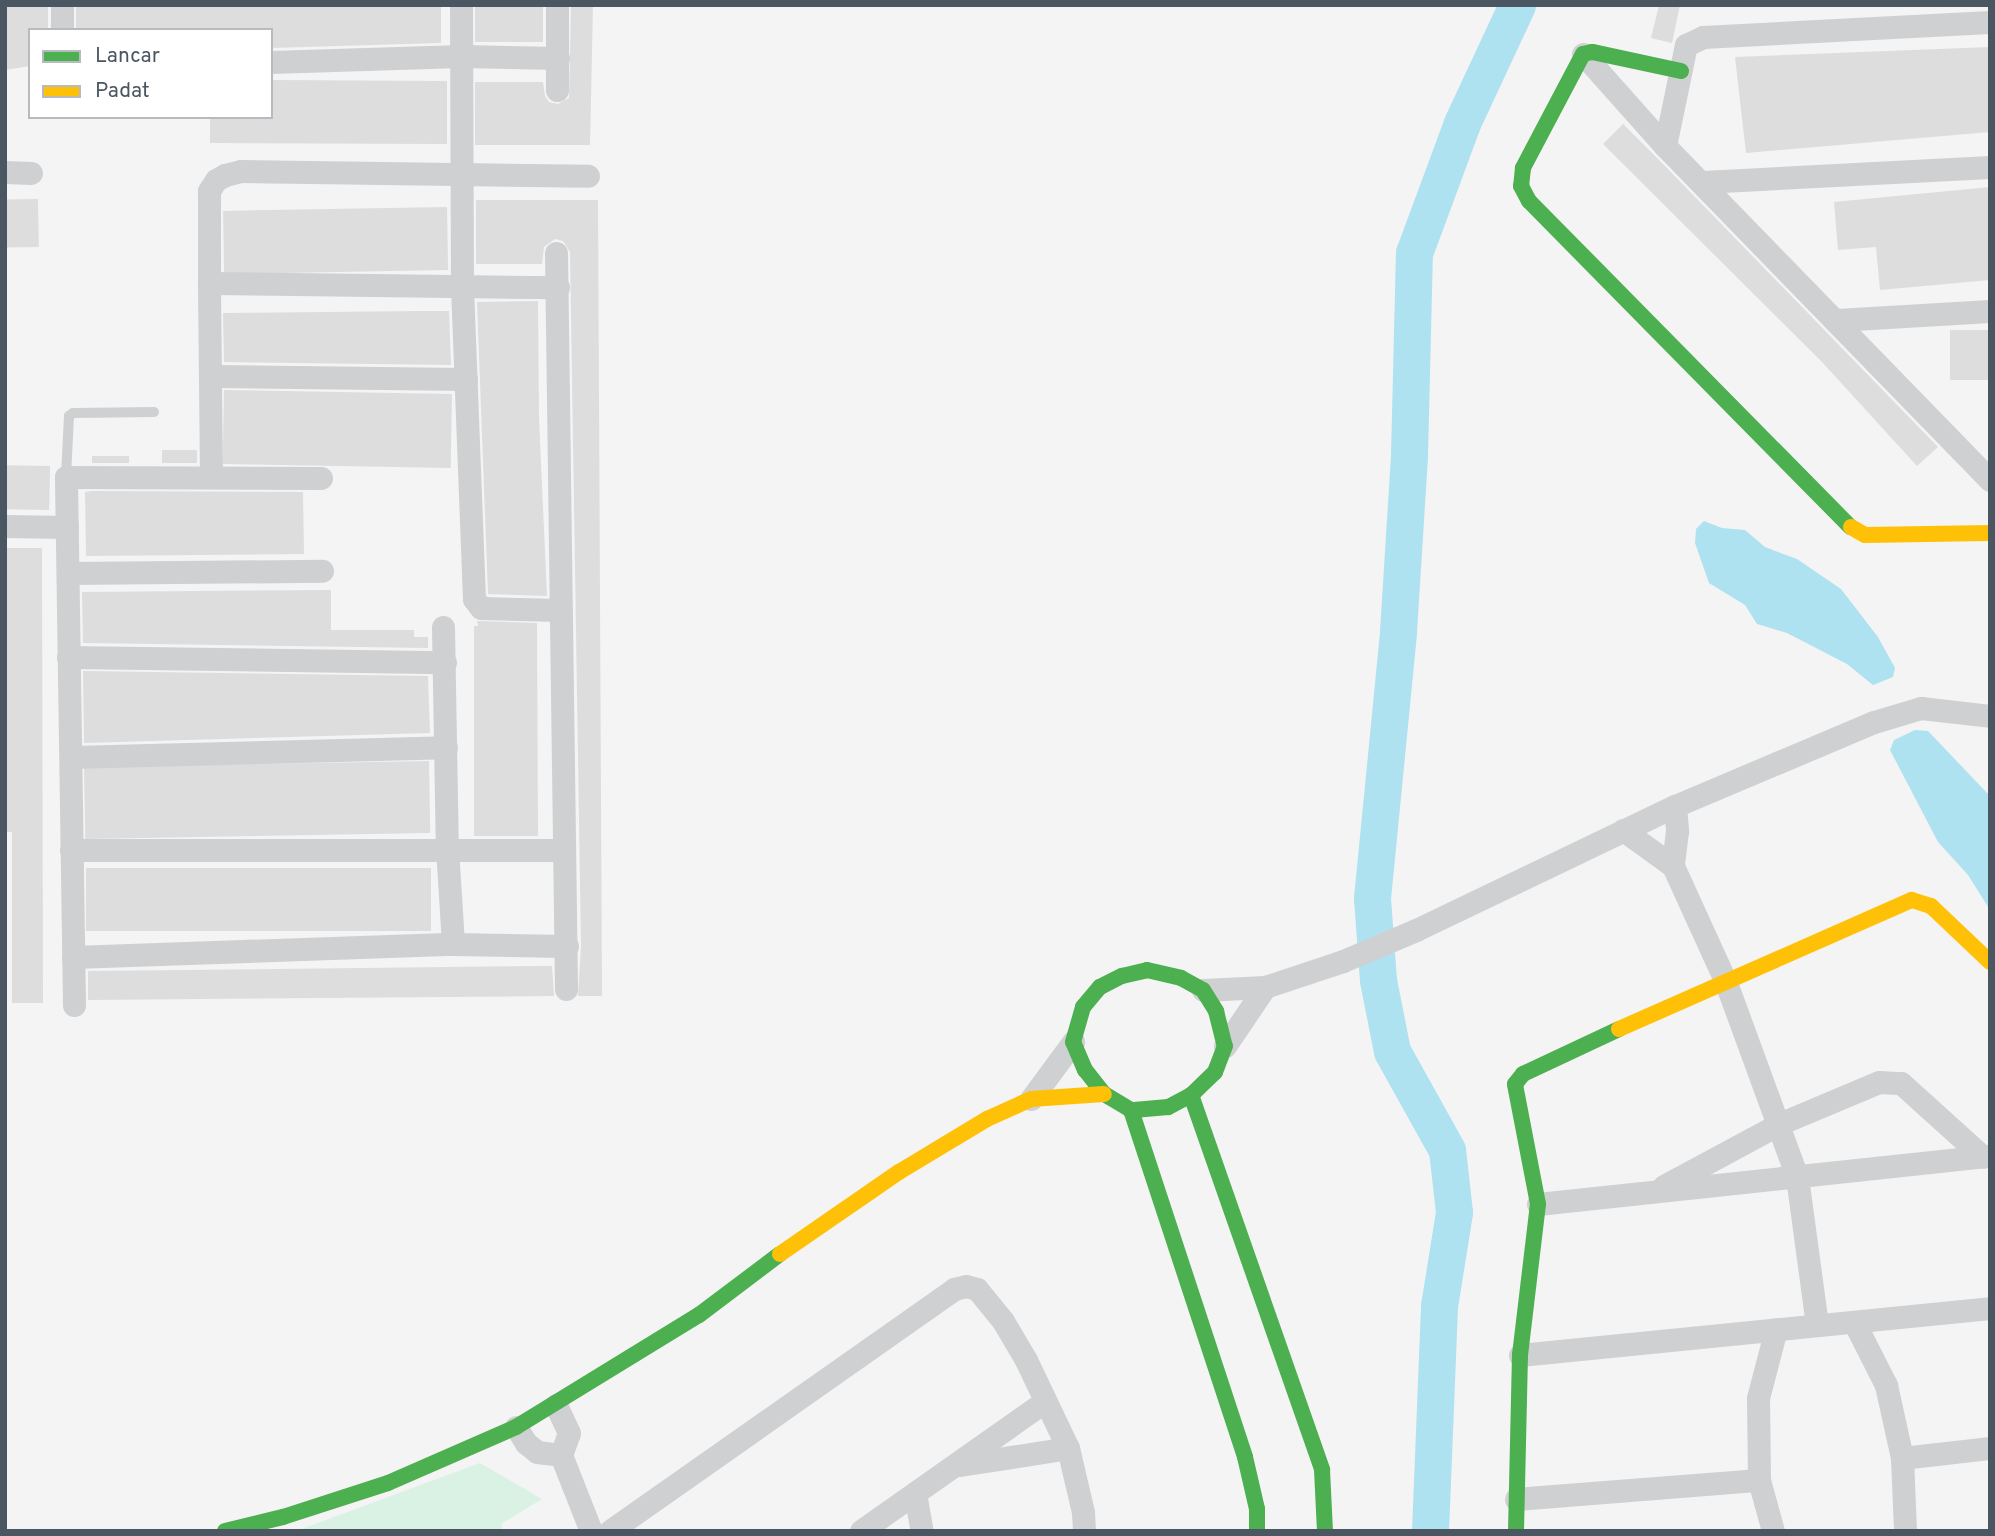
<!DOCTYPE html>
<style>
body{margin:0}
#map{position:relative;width:1995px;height:1536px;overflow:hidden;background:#f4f4f4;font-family:Overpass,sans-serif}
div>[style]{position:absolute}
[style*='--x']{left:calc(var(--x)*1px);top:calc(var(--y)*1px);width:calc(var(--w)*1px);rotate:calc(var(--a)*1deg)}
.green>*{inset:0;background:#d9f2e3}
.water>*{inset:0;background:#aee2f0}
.river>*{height:37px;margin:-18.5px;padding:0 18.5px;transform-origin:18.5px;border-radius:18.5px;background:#aee2f0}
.building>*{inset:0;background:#ddddde;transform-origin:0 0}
.lane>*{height:10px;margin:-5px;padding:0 5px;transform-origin:5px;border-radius:5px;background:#ced0d2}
.street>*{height:23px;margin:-11.5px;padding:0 11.5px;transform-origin:11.5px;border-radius:11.5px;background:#ced0d2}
.fast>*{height:16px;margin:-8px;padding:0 8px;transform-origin:8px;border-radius:8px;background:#4caf50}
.slow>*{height:16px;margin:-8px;padding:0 8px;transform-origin:8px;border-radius:8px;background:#ffc107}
span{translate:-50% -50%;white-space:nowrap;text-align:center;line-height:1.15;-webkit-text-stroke:5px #fff;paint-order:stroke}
.frame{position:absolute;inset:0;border:7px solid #4a5661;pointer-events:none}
.legend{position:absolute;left:28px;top:28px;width:245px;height:91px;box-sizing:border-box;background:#fff;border:2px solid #b7bbc0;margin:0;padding:9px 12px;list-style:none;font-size:21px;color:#4a5661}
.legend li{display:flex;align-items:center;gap:14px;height:35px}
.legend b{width:35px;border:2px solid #b7bbc0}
</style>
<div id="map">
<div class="green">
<div style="clip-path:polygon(480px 1463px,542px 1499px,501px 1524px,503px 1531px,296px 1531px)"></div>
</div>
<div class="water">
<div style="clip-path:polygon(1704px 521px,1722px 528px,1745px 530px,1765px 547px,1797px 559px,1841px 589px,1878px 637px,1895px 668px,1893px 677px,1873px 685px,1847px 664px,1787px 633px,1757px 624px,1745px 605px,1709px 583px,1695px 543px,1696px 529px)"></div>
<div style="clip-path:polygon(1915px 730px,1928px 731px,1990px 796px,1990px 910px,1968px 875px,1938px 842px,1890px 750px,1894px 740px)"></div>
</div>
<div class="river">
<div style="--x:1430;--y:1531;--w:225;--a:-87.7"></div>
<div style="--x:1439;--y:1306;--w:95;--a:-80.9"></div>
<div style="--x:1454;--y:1212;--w:62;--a:-96.4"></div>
<div style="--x:1447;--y:1150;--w:113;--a:-119.1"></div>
<div style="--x:1392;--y:1051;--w:72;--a:-101.2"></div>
<div style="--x:1378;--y:980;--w:82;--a:-94.2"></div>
<div style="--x:1372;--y:898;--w:268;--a:-84.4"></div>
<div style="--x:1398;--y:631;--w:176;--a:-86.4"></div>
<div style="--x:1409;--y:455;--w:202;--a:-88.6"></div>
<div style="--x:1414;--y:253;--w:139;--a:-69.7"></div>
<div style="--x:1462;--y:123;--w:130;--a:-65"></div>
</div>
<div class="building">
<div style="clip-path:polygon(5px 5px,48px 5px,48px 30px,30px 30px,30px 66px,5px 70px)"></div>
<div style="clip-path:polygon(76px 5px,441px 5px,441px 43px,271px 48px,271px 30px,76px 30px)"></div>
<div style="left:475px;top:5px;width:68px;height:37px"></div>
<div style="clip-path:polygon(571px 5px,593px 5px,590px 145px,475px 145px,475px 82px,543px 82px,545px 96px,549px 102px,558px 104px,569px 98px)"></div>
<div style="clip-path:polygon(1659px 5px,1680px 5px,1672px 43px,1651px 38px)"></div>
<div style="clip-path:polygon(1990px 47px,1990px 132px,1746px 153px,1735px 57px)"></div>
<div style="clip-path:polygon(271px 80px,447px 81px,447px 144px,210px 143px,210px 117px,271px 117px)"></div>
<div style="clip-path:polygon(1623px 124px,1664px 165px,1938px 447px,1917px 466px,1822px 362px,1603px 144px)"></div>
<div style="clip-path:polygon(1990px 187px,1990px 280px,1880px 290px,1876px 247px,1838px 250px,1834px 202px)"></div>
<div style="left:38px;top:199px;width:48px;height:33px;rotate:89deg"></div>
<div style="clip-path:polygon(476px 200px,598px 200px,602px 996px,578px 996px,581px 946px,570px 252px,563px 241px,555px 239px,544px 247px,542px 264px,476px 264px)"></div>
<div style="left:447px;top:207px;width:63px;height:224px;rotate:89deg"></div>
<div style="clip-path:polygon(538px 301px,539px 418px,547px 596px,488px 594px,477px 302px)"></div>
<div style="clip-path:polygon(419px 311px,449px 311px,451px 365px,224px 362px,223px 313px)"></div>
<div style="left:1990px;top:330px;width:50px;height:40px;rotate:90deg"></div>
<div style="left:224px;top:390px;width:228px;height:74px;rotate:1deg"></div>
<div style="left:162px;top:450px;width:35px;height:13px"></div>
<div style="left:92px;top:456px;width:37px;height:7px"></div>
<div style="left:50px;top:466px;width:44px;height:45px;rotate:91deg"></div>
<div style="clip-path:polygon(91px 491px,303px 492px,304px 554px,86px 556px,85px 492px)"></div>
<div style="clip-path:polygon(5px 548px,42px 548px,43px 1003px,12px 1003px,12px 832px,5px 832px)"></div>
<div style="clip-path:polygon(331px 590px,331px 630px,414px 630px,414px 637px,428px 637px,428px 648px,83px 643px,82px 592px)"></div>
<div style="clip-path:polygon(477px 621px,537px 623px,538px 836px,474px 836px,474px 626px,478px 626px)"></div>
<div style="clip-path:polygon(83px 671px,428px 676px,430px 733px,84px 743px)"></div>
<div style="left:429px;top:761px;width:72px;height:345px;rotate:89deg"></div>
<div style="left:431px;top:868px;width:63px;height:345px;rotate:90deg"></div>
<div style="clip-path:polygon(540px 966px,552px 966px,554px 996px,88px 1000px,88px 971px)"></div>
</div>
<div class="lane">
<div style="--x:66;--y:477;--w:61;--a:-87.2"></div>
<div style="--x:69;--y:416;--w:5;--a:-37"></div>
<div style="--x:73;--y:413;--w:81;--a:-0.7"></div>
</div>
<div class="street">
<div style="--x:461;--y:5;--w:282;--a:89.8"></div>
<div style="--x:462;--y:287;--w:312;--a:87.8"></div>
<div style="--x:474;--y:599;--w:11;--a:52"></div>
<div style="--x:481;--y:608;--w:79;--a:1.5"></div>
<div style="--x:62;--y:30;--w:25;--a:-90"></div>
<div style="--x:1583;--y:54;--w:123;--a:48.3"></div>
<div style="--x:1665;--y:146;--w:466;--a:45.8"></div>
<div style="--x:271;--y:62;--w:190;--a:-1.8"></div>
<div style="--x:461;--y:56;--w:97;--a:1.2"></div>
<div style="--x:557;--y:90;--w:85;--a:-90"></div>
<div style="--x:1665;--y:146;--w:103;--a:-78.3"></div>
<div style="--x:1686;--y:45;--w:19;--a:-25"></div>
<div style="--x:1703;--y:37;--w:287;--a:-3"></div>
<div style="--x:5;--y:172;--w:26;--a:2"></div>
<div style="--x:1703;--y:182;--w:287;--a:-3"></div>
<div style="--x:556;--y:253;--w:736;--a:89.22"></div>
<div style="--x:209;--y:283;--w:92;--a:-90"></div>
<div style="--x:209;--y:191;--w:13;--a:-58"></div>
<div style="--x:216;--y:180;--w:10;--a:-29"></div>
<div style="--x:225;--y:175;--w:16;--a:-14"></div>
<div style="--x:241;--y:171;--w:347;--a:0.8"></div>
<div style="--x:1837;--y:320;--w:153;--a:-3.4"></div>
<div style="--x:212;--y:376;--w:254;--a:0.7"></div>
<div style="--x:211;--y:477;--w:194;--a:-90.6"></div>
<div style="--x:209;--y:283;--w:349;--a:0.7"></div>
<div style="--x:5;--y:526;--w:62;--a:0.9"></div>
<div style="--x:68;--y:573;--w:254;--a:-0.5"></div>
<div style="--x:443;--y:627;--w:221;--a:89"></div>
<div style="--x:447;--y:848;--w:96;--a:86.4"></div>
<div style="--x:68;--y:657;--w:377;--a:0.8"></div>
<div style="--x:71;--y:757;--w:375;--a:-1.5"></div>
<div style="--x:1675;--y:806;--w:25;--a:85"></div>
<div style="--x:1677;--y:831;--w:35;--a:97"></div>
<div style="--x:1673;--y:866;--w:125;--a:65.5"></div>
<div style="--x:1725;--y:980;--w:210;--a:69.9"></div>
<div style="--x:1797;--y:1177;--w:149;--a:82.3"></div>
<div style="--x:1623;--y:830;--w:62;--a:35.8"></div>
<div style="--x:71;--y:850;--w:493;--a:0"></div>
<div style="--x:73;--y:957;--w:380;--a:-2"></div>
<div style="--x:453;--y:944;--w:114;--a:1"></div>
<div style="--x:1203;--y:990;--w:62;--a:-2.8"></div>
<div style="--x:1265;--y:987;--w:82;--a:-18.4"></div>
<div style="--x:1343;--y:961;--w:79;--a:-23"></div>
<div style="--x:1416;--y:930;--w:287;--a:-25.6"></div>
<div style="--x:1675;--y:806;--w:216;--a:-22.9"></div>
<div style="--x:1874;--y:722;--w:49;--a:-16.6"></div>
<div style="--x:1921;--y:708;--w:69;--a:6.6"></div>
<div style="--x:74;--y:1005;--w:528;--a:-90.87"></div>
<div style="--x:66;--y:477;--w:255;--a:0.2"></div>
<div style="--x:1225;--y:1046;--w:71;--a:-55.9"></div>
<div style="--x:1031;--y:1099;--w:71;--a:-53.6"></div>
<div style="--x:1664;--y:1186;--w:131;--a:-28.3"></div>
<div style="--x:1779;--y:1124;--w:108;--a:-22.8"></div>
<div style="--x:1879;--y:1082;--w:22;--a:3"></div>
<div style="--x:1901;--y:1083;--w:110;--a:42.1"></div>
<div style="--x:1538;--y:1204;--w:455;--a:-6.1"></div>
<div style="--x:1854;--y:1322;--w:71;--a:63.1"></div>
<div style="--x:1886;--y:1385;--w:75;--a:77.6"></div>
<div style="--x:1902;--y:1458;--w:73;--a:87.6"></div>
<div style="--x:1520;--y:1355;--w:472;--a:-5.7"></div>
<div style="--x:556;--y:1405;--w:31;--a:65"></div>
<div style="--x:569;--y:1433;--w:23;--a:110"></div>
<div style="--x:561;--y:1455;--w:82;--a:68.5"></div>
<div style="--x:516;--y:1427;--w:19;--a:58"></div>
<div style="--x:526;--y:1443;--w:14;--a:39"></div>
<div style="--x:537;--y:1452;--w:24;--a:7"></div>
<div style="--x:1902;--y:1458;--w:89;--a:-6.5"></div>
<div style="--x:960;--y:1465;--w:109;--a:-8.9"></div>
<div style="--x:915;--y:1493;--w:39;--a:80"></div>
<div style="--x:1516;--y:1499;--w:244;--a:-4.5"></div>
<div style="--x:610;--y:1531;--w:421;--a:-35.1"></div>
<div style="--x:954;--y:1289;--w:12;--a:-14"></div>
<div style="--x:966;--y:1286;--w:11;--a:15"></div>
<div style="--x:977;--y:1289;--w:41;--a:50.9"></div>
<div style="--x:1003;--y:1321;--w:45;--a:59.5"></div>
<div style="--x:1026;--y:1360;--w:98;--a:64.5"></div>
<div style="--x:1068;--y:1448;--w:66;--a:76.8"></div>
<div style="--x:1083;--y:1512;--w:19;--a:87"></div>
<div style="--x:861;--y:1531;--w:225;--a:-35.2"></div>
<div style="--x:1773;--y:1531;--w:53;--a:-105.4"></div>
<div style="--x:1759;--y:1480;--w:82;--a:-90.7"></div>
<div style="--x:1758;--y:1398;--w:71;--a:-75.4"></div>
</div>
<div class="fast">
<div style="--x:1681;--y:71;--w:91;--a:-167.9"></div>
<div style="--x:1592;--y:52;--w:9;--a:167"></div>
<div style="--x:1583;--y:54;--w:129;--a:117.8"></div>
<div style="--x:1523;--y:168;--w:18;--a:96"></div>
<div style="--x:1521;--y:186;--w:17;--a:62"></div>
<div style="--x:1529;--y:201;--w:458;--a:45.4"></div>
<div style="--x:1147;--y:970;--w:35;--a:13"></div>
<div style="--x:1181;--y:978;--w:25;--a:29"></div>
<div style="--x:1203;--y:990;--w:25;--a:58"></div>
<div style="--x:1216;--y:1011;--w:36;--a:76"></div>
<div style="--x:1225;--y:1046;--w:28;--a:111"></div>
<div style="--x:1215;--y:1072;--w:33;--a:136"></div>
<div style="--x:1191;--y:1095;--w:26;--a:152"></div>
<div style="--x:1168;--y:1107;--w:37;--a:175"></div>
<div style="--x:1131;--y:1110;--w:31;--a:-149"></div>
<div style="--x:1104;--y:1094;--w:31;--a:-128"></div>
<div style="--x:1085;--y:1070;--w:30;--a:-113"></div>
<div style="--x:1073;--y:1042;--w:36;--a:-74"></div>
<div style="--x:1083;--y:1007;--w:26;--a:-50"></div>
<div style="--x:1100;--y:987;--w:25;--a:-27"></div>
<div style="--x:1122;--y:976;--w:26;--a:-13"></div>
<div style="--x:1191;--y:1095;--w:397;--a:70.7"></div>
<div style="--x:1322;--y:1470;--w:61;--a:87.2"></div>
<div style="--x:1131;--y:1110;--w:365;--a:71.8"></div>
<div style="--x:1245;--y:1457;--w:53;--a:77"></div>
<div style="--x:1257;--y:1509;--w:22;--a:90"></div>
<div style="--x:225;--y:1531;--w:60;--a:-13.6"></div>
<div style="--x:283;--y:1517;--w:110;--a:-17.9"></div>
<div style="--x:388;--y:1483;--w:140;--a:-23.6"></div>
<div style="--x:516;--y:1427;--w:215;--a:-31.5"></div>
<div style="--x:699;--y:1315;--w:101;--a:-37"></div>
<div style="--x:1516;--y:1531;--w:176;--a:-88.7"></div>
<div style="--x:1520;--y:1355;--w:152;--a:-83.2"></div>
<div style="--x:1538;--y:1204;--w:122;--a:-100.9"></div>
<div style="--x:1515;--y:1084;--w:13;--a:-51"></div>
<div style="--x:1523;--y:1074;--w:106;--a:-25.1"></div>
</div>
<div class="slow">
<div style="--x:1851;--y:527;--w:16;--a:30"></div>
<div style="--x:1865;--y:535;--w:125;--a:-0.9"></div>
<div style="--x:1619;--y:1029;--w:320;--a:-23.8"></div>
<div style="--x:1912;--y:900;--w:20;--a:18"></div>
<div style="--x:1931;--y:906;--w:81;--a:43.5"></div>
<div style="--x:780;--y:1254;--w:145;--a:-34.6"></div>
<div style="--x:899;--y:1172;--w:103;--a:-31.1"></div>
<div style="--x:987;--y:1119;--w:48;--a:-24.4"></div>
<div style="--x:1031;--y:1099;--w:73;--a:-3.9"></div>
</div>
<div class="frame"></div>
<ul class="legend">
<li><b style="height:9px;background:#4caf50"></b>Lancar</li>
<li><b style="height:9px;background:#ffc107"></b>Padat</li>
</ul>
</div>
